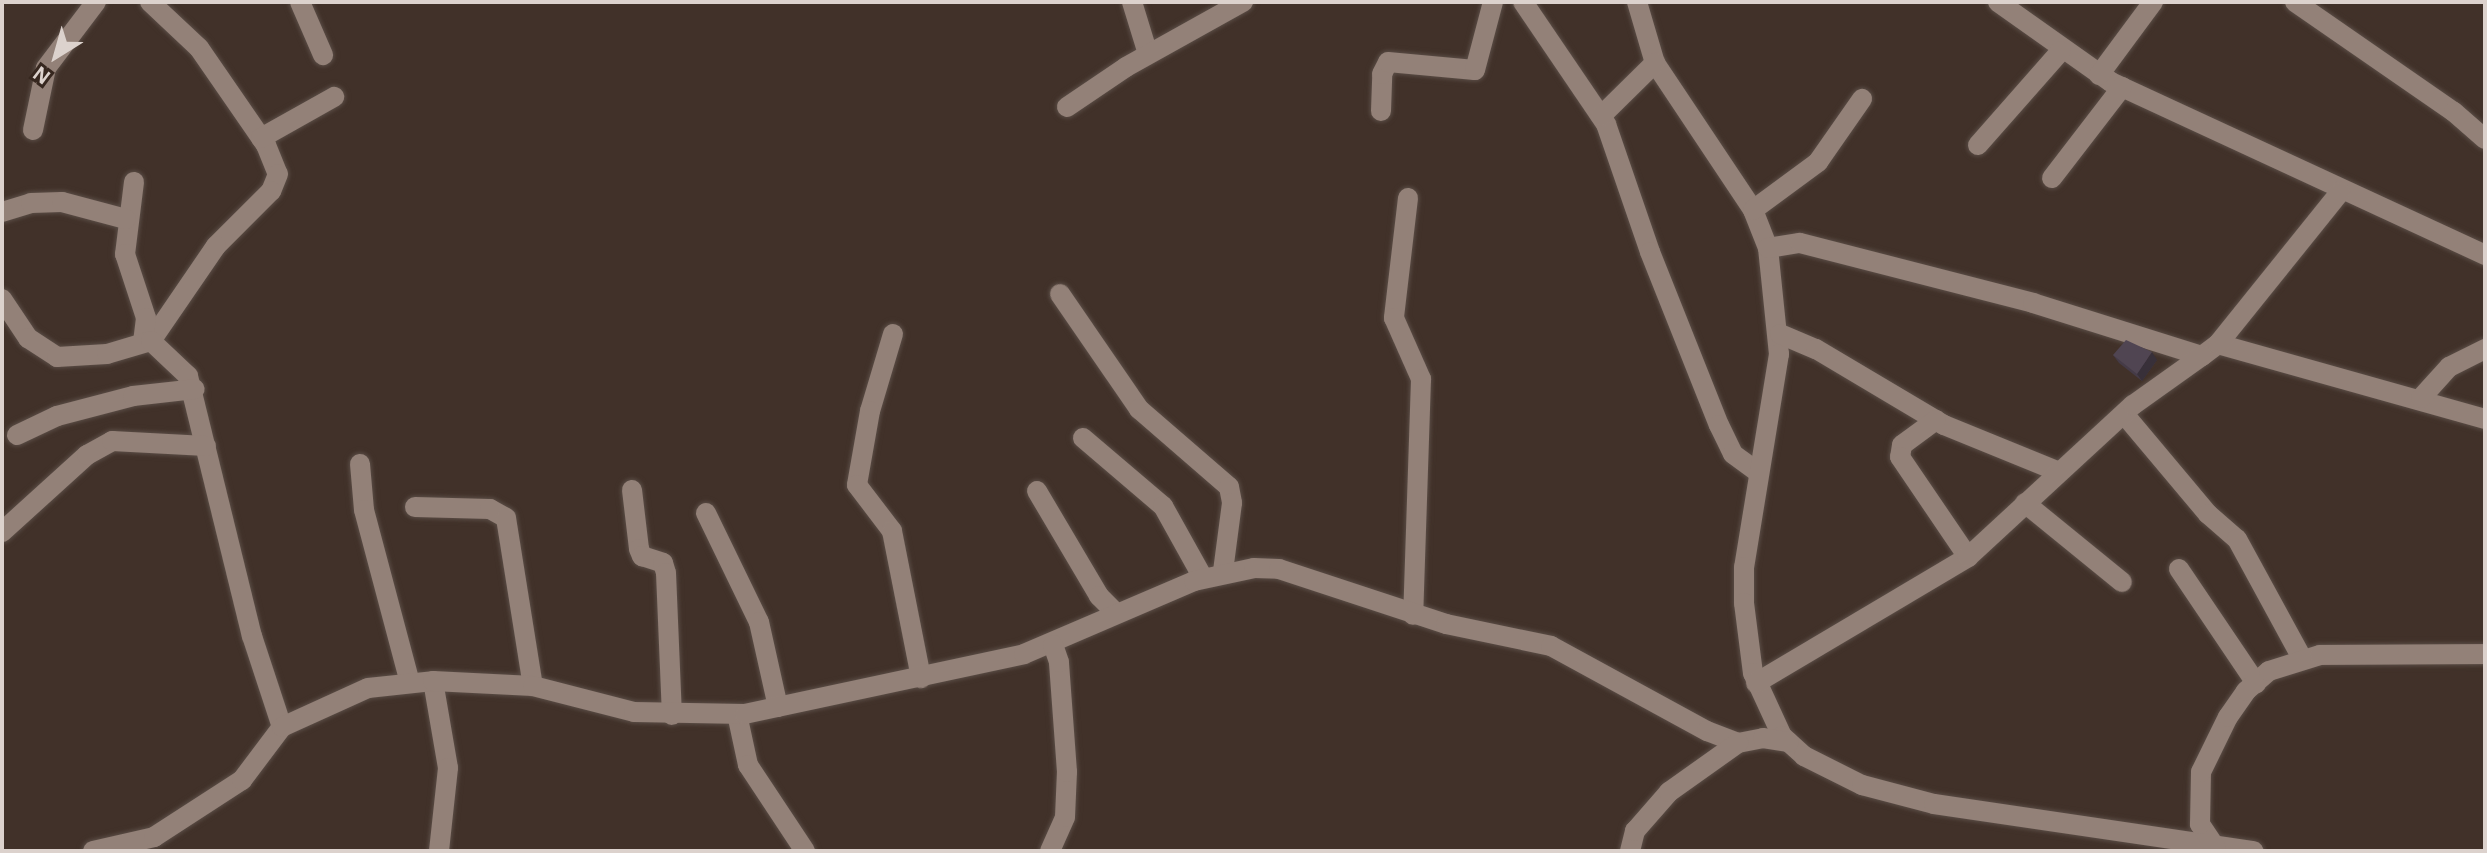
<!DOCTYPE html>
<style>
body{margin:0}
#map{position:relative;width:2487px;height:853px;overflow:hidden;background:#413129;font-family:"Alegreya Sans",sans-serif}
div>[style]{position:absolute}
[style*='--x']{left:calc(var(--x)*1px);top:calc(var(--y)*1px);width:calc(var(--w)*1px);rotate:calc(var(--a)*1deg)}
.roads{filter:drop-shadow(0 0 2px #5a4d46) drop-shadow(0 0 2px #5a4d46)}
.minor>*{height:20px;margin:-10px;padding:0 10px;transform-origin:10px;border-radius:10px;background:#938178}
.wall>*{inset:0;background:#453b47}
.shaded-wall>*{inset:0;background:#383039}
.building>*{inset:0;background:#504552}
span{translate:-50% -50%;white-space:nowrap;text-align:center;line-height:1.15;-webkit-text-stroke:6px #36271f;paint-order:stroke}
.frame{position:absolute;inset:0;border:4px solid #dcd2cd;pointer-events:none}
.north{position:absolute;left:16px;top:16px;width:80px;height:80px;-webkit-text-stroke:6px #36271f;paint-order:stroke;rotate:217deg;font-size:22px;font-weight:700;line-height:32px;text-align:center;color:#dcd2cd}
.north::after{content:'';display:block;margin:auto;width:28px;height:36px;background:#dcd2cd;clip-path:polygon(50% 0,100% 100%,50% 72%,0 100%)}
</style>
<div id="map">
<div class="roads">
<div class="minor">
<div style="--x:150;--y:2;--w:67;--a:43.2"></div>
<div style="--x:199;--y:48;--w:118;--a:55.4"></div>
<div style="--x:266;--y:145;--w:31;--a:68"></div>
<div style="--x:278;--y:174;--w:18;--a:112"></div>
<div style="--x:271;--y:191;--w:78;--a:135"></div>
<div style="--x:216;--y:246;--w:115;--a:124.4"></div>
<div style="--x:300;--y:2;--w:58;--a:66.5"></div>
<div style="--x:1132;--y:2;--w:54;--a:72.9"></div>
<div style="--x:1523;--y:2;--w:148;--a:55.8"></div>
<div style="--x:1606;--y:124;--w:135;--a:71"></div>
<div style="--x:1650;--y:252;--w:186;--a:68.3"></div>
<div style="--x:1719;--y:425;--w:32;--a:64"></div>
<div style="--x:1733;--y:454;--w:32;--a:36"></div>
<div style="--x:1637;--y:2;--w:64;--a:73.6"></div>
<div style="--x:1655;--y:63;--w:177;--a:56.3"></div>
<div style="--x:1753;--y:210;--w:41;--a:68.5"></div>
<div style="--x:1768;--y:248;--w:107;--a:84.1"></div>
<div style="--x:1779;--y:354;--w:216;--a:99.3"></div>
<div style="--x:1744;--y:567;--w:36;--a:90"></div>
<div style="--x:1744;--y:603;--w:71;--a:82.7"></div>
<div style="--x:1753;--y:673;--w:69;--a:65.3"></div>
<div style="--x:1782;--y:736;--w:30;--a:42"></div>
<div style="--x:1804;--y:756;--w:65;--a:26.6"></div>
<div style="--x:1862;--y:785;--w:74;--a:14.8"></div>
<div style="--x:1934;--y:804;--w:323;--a:8.4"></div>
<div style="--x:1998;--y:2;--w:138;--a:35.3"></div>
<div style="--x:2111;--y:82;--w:412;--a:24.8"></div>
<div style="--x:2295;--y:2;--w:193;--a:34.7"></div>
<div style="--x:2454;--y:112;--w:41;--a:41.1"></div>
<div style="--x:2099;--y:75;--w:91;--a:-53.5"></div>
<div style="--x:1067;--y:107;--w:71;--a:-34.1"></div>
<div style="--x:1126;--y:67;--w:134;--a:-29.1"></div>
<div style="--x:1381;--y:111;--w:37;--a:-88"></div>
<div style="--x:1382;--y:74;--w:13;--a:-63"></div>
<div style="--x:1388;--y:62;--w:87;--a:5.3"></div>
<div style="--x:1475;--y:70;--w:70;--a:-75.2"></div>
<div style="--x:1601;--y:116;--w:76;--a:-44.5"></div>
<div style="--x:33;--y:130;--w:63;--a:-78.2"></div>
<div style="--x:46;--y:68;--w:83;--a:-52.9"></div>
<div style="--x:261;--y:138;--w:84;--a:-29.3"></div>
<div style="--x:1978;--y:145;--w:125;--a:-48.6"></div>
<div style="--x:2052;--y:178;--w:115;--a:-52.4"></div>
<div style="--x:134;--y:182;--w:73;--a:97.1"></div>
<div style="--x:125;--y:254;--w:67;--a:71.8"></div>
<div style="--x:146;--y:318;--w:23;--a:97"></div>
<div style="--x:1408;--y:198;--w:121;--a:96.7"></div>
<div style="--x:1394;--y:318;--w:67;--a:66.1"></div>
<div style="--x:1421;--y:379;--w:236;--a:91.9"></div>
<div style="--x:1753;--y:210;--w:81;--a:-36.4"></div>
<div style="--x:1818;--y:162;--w:77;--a:-55.1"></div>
<div style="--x:2;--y:212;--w:30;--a:-17"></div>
<div style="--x:31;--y:203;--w:31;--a:-2"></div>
<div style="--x:62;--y:202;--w:66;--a:14.9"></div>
<div style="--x:1768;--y:248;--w:32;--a:-9"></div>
<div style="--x:1800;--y:243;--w:241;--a:14.4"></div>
<div style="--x:2033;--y:303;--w:177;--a:17.4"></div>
<div style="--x:2202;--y:356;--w:20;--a:-37"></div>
<div style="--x:2218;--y:344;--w:277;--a:15.7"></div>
<div style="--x:1060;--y:294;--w:140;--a:55.5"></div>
<div style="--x:1139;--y:409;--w:119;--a:40.9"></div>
<div style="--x:1229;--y:487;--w:16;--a:79"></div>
<div style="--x:1232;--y:503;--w:69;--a:97.5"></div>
<div style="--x:2;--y:299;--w:47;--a:56.3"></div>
<div style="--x:28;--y:338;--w:35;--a:33"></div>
<div style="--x:57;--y:357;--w:50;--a:-3.4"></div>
<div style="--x:107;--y:354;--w:46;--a:-16.5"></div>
<div style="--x:151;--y:341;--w:51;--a:43.4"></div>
<div style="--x:188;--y:376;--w:268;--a:76.2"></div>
<div style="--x:252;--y:636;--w:96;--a:71.8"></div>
<div style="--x:893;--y:334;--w:80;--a:106.6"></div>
<div style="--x:870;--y:411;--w:75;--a:100"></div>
<div style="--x:857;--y:485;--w:58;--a:52.7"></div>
<div style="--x:892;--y:531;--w:150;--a:78.8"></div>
<div style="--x:1780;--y:334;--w:39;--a:23"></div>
<div style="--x:1816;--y:349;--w:149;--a:30.7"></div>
<div style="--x:1944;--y:425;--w:124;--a:22.2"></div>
<div style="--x:2218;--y:344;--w:195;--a:-51.2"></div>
<div style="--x:2421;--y:398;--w:42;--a:-47.9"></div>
<div style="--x:2449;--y:367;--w:40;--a:-26.6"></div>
<div style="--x:2124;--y:414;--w:131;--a:50"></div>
<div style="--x:2208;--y:514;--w:38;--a:41"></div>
<div style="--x:2237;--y:539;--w:136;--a:61.4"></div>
<div style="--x:1936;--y:420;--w:42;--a:143.7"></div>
<div style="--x:1902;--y:445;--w:12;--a:99"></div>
<div style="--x:1900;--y:457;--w:121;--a:55.8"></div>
<div style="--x:17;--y:435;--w:44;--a:-25.4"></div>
<div style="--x:57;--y:416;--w:79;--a:-14.7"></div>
<div style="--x:133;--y:396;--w:62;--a:-6.4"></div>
<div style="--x:1083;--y:438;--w:105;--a:40.4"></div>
<div style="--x:1163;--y:506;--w:82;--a:60.9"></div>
<div style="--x:360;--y:464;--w:46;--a:85"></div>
<div style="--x:364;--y:510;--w:179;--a:75.1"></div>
<div style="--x:632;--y:490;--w:59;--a:83.2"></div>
<div style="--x:639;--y:549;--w:8;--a:67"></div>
<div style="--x:642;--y:556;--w:22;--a:18"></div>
<div style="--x:663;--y:563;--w:10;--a:73"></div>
<div style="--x:666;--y:573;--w:142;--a:87.6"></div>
<div style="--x:1037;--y:491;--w:122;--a:59.4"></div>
<div style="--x:1099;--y:596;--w:24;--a:45"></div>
<div style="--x:2025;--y:503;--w:125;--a:39.2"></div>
<div style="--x:415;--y:507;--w:75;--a:1.5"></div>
<div style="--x:490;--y:509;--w:18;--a:29"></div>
<div style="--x:506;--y:518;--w:170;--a:80.9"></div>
<div style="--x:706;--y:513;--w:121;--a:64.1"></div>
<div style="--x:759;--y:622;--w:87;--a:77.4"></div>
<div style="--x:2;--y:532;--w:115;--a:-42.2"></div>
<div style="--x:87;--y:455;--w:29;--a:-29"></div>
<div style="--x:112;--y:441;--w:94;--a:3"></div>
<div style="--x:2179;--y:569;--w:138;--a:56"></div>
<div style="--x:433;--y:681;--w:88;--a:80.2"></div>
<div style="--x:448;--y:768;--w:83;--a:96.2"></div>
<div style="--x:1756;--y:683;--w:247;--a:-30.7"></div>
<div style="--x:1968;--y:557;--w:224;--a:-42.7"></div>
<div style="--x:2133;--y:405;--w:85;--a:-35.4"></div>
<div style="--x:737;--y:714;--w:52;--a:77.8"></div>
<div style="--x:748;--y:765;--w:103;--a:56.5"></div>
<div style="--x:2216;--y:848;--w:29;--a:-124"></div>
<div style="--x:2200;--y:824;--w:52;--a:-88.9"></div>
<div style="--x:2201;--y:772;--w:61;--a:-63.9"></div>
<div style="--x:2228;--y:717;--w:32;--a:-55"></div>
<div style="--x:2246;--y:691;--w:30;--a:-41"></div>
<div style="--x:2269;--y:671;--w:53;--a:-17.4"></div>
<div style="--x:2320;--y:655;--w:165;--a:-0.3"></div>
<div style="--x:93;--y:851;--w:63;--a:-12.9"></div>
<div style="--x:154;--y:837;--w:105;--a:-32.9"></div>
<div style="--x:242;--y:780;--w:66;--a:-53"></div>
<div style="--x:282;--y:727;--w:94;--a:-24.4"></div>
<div style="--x:368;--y:688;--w:65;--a:-6.1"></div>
<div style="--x:433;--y:681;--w:100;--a:2.9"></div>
<div style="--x:533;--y:686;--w:104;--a:14.4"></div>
<div style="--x:634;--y:712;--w:111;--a:1"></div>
<div style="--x:745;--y:714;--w:285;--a:-12.1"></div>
<div style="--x:1024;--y:654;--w:185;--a:-23.2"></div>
<div style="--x:1194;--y:581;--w:61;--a:-12.2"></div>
<div style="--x:1254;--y:568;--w:25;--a:2"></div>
<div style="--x:1279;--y:569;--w:176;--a:18.2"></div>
<div style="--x:1446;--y:624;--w:107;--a:11.8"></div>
<div style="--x:1551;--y:646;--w:178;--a:28.6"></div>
<div style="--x:1707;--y:731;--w:33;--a:21"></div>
<div style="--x:1738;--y:743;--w:25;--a:-11"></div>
<div style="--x:1763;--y:738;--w:26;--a:9"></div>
<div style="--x:1050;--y:851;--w:37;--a:-66"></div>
<div style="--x:1065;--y:817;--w:45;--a:-87.5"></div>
<div style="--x:1067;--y:772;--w:110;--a:-94.2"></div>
<div style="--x:1059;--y:662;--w:18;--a:-109"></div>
<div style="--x:1630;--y:851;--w:21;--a:-76"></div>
<div style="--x:1635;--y:831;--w:52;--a:-48.9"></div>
<div style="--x:1669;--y:792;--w:85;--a:-35.4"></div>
</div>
</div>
<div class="wall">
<div style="clip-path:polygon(2113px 355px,2157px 360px,2142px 381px,2119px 363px)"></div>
</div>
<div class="shaded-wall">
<div style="clip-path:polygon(2152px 352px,2157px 360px,2142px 381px,2137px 374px)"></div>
</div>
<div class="building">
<div style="clip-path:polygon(2126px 340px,2152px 352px,2137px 374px,2113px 355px)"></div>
</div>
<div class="frame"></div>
<div class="north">N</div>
</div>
